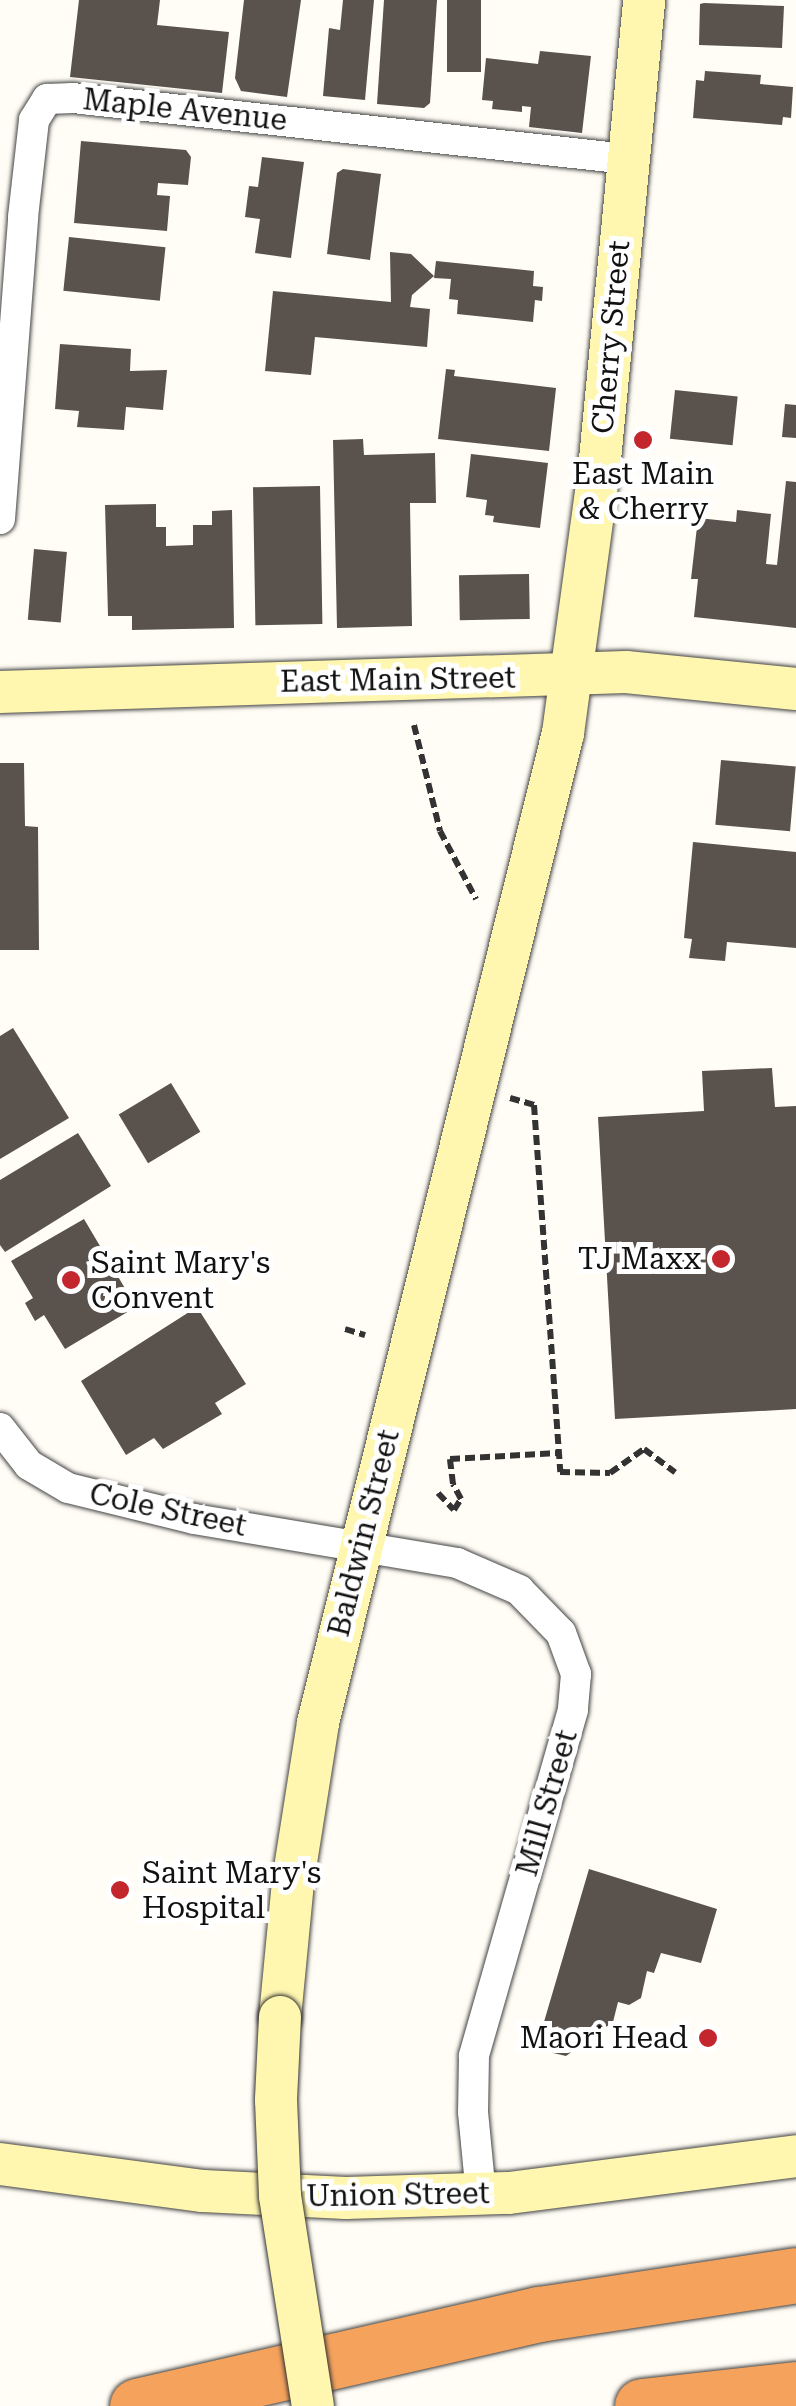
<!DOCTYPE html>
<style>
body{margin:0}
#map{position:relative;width:796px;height:2406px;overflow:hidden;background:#fffdf5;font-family:"Roboto Serif",serif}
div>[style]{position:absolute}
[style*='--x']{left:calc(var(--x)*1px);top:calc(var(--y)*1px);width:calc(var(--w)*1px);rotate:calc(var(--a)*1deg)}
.building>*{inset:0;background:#5a524d;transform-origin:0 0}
.path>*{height:6px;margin-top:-3px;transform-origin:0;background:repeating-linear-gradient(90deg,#333 0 10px,transparent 0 15px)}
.roads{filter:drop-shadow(0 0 2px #444) drop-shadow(0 0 2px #444)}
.street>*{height:30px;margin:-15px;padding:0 15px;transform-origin:15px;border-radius:15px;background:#fff}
.secondary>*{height:42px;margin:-21px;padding:0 21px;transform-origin:21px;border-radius:21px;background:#fff6b0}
.highway>*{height:55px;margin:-27.5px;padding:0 27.5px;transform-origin:27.5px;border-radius:27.5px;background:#f5a25d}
.bridges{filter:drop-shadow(0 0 2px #333) drop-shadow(0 0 2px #333)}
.secondary-bridge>*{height:42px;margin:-21px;padding:0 21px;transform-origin:21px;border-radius:21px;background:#fff6b0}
.dots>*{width:28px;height:28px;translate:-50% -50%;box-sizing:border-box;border:5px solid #fff;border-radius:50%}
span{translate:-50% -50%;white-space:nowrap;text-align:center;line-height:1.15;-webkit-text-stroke:10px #fff;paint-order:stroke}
.street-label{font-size:30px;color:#111}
.poi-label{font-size:30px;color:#111}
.right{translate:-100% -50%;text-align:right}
.left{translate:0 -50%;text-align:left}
</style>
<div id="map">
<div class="building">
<div style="clip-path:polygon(79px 0,160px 0,157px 25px,229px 32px,222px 93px,70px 77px)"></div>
<div style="clip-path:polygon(244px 0,301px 0,287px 97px,241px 91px,235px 78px)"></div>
<div style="clip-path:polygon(343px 0,374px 0,365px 100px,323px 96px,329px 28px,340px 30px)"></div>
<div style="clip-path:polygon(384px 0,437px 0,430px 103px,424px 108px,377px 104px)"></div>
<div style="left:447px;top:0;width:34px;height:72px"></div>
<div style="clip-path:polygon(704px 3px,784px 6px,782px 48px,699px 45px,700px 4px)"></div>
<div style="clip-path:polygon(540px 51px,591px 56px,582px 133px,529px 127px,531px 107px,522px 106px,522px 112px,492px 109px,493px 101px,482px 100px,486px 58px,538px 64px)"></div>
<div style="clip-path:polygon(705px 71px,761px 75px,760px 84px,793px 87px,791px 118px,783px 117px,782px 125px,693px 118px,696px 80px,704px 81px)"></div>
<div style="clip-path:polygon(81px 141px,186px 150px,191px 157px,188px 185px,158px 183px,157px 195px,170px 196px,167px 231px,74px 223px)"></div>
<div style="clip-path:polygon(262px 157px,304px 162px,291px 258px,255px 253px,260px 219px,245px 217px,249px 186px,258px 187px)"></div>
<div style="clip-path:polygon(343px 169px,381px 174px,370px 260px,327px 254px,337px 173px)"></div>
<div style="left:69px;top:237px;width:97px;height:54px;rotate:6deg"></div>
<div style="clip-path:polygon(390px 252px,411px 254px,434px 276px,412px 295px,410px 307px,430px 309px,427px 347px,315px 337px,311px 375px,265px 371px,273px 291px,391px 302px)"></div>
<div style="clip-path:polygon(436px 261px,534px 271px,533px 286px,543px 287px,542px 301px,535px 300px,533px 322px,457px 314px,458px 300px,449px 299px,451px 279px,434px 278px)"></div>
<div style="clip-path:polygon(60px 344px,131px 349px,130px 371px,167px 370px,163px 410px,126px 407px,124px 430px,77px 427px,79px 411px,55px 409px)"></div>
<div style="clip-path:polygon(446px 369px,455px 370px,454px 376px,556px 388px,549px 451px,438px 439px)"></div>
<div style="left:675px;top:390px;width:63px;height:49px;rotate:6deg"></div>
<div style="clip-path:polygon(785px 404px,796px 405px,796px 438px,782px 437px)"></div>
<div style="clip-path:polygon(363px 439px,364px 455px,435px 453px,436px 503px,410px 503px,412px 626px,337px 628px,333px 440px)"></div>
<div style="clip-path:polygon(471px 454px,548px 463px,540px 528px,493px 522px,494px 516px,485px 515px,487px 500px,466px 497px)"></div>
<div style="clip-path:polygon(786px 481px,796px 482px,796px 628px,694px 617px,698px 579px,691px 579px,698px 518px,736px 522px,737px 510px,771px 514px,766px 564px,777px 565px)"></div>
<div style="left:320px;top:486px;width:138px;height:67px;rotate:89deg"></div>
<div style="clip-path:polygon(156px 504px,156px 527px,166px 527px,166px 546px,193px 545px,193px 525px,212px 525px,212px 511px,232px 510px,234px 628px,132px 630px,132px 616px,108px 616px,105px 505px)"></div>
<div style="left:34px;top:549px;width:33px;height:71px;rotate:5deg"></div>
<div style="left:529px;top:574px;width:45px;height:70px;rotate:89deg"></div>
<div style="left:721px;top:760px;width:75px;height:65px;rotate:5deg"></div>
<div style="clip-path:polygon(0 763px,24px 763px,25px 826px,38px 827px,39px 950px,0 950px)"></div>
<div style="clip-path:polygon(693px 842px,796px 852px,796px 948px,727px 942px,725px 961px,689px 958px,692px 939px,684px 938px)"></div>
<div style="clip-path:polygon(13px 1028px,69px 1118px,0 1159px,0 1036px)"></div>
<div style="clip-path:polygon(772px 1068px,775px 1107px,796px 1106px,796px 1409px,615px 1419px,598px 1117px,704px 1111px,702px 1071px)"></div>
<div style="left:171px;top:1083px;width:57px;height:61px;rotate:59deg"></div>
<div style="clip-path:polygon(78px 1133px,111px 1186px,5px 1252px,0 1245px,0 1180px)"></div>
<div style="clip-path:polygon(84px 1219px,136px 1307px,65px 1349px,44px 1315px,35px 1321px,25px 1303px,33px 1298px,11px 1261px)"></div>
<div style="clip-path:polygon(197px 1307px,246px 1384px,215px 1403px,222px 1414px,163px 1449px,154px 1438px,126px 1455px,81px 1381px)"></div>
<div style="clip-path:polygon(589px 1869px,717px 1909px,701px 1963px,661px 1953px,654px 1973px,647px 1971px,641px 1998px,629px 2005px,618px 2002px,613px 2022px,566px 2056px,536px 2049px)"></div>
</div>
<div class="path">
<div style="--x:414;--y:725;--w:109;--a:76.2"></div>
<div style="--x:440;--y:831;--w:77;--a:62.1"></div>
<div style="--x:510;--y:1098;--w:25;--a:16"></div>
<div style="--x:534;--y:1105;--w:368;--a:85.9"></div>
<div style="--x:560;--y:1472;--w:50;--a:1.1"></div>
<div style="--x:610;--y:1473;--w:42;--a:-35.2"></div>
<div style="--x:644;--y:1449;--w:39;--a:37"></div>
<div style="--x:345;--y:1329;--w:21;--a:17"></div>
<div style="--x:438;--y:1493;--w:23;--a:47"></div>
<div style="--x:454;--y:1510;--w:13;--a:-58"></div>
<div style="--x:461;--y:1499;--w:17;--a:-118"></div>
<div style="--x:453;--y:1484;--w:25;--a:-97"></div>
<div style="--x:450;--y:1459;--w:108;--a:-3.2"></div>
</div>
<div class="roads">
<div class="street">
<div style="--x:0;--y:519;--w:303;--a:-85.6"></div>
<div style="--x:23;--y:217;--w:98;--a:-83.5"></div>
<div style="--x:34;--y:120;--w:25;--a:-58"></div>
<div style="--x:47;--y:99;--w:26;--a:-2"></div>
<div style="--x:73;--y:98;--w:557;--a:6.28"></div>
<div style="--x:0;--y:1428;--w:47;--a:51.9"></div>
<div style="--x:29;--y:1465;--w:45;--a:30.5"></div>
<div style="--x:68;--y:1488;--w:130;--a:13.8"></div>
<div style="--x:194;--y:1519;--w:267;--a:9.5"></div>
<div style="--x:457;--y:1563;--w:68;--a:23.5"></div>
<div style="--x:519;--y:1590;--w:60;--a:45.7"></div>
<div style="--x:561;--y:1633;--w:44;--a:69.9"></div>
<div style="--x:576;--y:1674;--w:36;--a:95"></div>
<div style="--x:573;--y:1710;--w:360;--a:106"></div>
<div style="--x:474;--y:2056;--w:56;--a:91"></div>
<div style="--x:473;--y:2112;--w:83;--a:84.5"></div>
</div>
<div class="secondary">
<div style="--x:0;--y:692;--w:626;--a:-1.83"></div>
<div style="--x:626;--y:672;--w:171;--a:5.7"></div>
<div style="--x:280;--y:2017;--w:137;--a:-84.5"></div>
<div style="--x:293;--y:1881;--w:160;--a:-81"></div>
<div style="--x:318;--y:1723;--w:1020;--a:-76.1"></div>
<div style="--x:563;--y:733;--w:265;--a:-82.2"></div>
<div style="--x:599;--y:470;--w:472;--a:-84.5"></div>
<div style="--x:0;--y:2164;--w:205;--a:7.6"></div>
<div style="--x:203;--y:2191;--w:143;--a:2.8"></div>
<div style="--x:346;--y:2198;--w:163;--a:-1.8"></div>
<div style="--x:509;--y:2193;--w:289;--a:-7.3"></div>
</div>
<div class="highway">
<div style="--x:137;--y:2406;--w:412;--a:-12.9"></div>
<div style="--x:539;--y:2314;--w:260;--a:-8.6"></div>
<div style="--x:642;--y:2406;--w:155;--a:-6.3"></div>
</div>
</div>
<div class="bridges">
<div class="secondary-bridge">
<div style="--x:280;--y:2017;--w:83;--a:92.8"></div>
<div style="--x:276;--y:2100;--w:96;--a:87.6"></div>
<div style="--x:280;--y:2196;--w:213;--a:81.1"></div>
</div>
</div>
<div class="dots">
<div style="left:643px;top:440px;background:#c4262e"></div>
<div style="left:721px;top:1259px;background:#c4262e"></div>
<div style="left:71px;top:1280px;background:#c4262e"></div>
<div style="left:120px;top:1890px;background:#c4262e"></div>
<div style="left:708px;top:2038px;background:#c4262e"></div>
</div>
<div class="street-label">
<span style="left:185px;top:110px;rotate:6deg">Maple Avenue</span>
<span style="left:611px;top:337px;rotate:-85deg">Cherry Street</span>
<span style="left:398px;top:680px;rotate:-1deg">East Main Street</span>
<span style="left:168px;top:1510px;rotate:12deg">Cole Street</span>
<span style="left:364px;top:1533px;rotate:-76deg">Baldwin Street</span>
<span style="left:547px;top:1803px;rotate:-74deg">Mill Street</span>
<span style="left:398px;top:2195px;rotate:-1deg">Union Street</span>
</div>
<div class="poi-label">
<span style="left:643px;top:491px">East Main<br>&amp; Cherry</span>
<span class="right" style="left:701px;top:1259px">TJ Maxx</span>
<span class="left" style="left:91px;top:1280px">Saint Mary's<br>Convent</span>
<span class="left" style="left:142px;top:1890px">Saint Mary's<br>Hospital</span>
<span class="right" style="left:688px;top:2038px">Maori Head</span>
</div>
</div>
